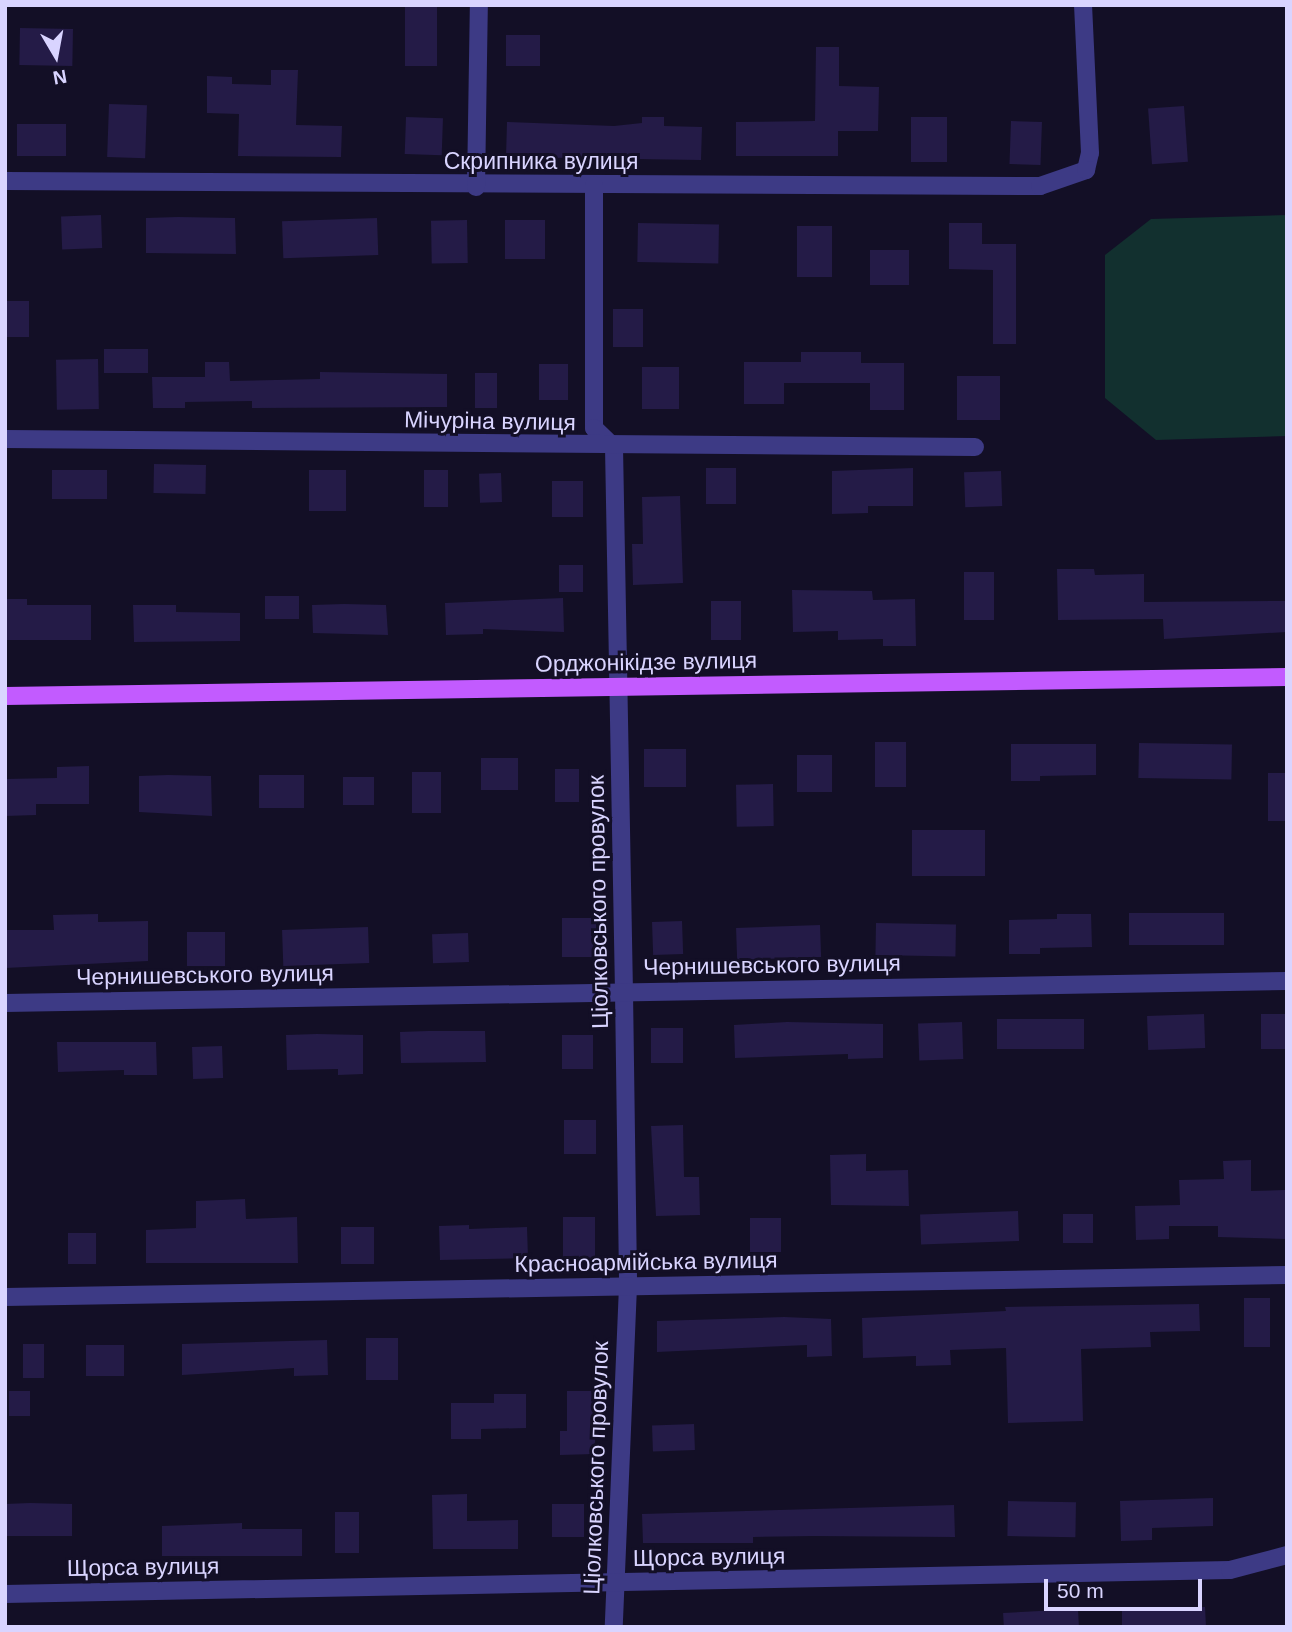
<!DOCTYPE html>
<meta charset="utf-8">
<style>
body{margin:0}
#map{position:relative;width:1292px;height:1632px;overflow:hidden;background:#130f26;font-family:Arial,sans-serif}
div>[style]{position:absolute}
[style*='--x']{left:calc(var(--x)*1px);top:calc(var(--y)*1px);width:calc(var(--w)*1px);rotate:calc(var(--a)*1deg)}
.green>*{inset:0;background:#12302f}
.building>*{inset:0;background:#241b47;transform-origin:0 0}
.minor>*{height:18px;margin:-9px;padding:0 9px;transform-origin:9px;border-radius:9px;background:#3d3a85}
.major>*{height:18px;margin:-9px;padding:0 9px;transform-origin:9px;border-radius:9px;background:#c25bff}
span{translate:-50% -50%;white-space:nowrap;text-align:center;line-height:1.15;-webkit-text-stroke:6px #130f26;paint-order:stroke}
.street-label{font-size:23px;color:#d9d4ff}
.frame{position:absolute;inset:0;border:7px solid #d9d4ff;pointer-events:none}
.north{position:absolute;left:21px;top:21px;width:70px;height:70px;-webkit-text-stroke:5px #130f26;paint-order:stroke;rotate:170deg;font-size:19px;font-weight:700;line-height:28px;text-align:center;color:#d9d4ff}
.north::after{content:'';display:block;margin:auto;width:24px;height:32px;background:#d9d4ff;clip-path:polygon(50% 0,100% 100%,50% 72%,0 100%)}
.scale{position:absolute;left:1044px;top:1579px;width:158px;height:32px;box-sizing:border-box;border:4px solid #d9d4ff;border-top:0;padding-left:9px;font-size:21px;line-height:24px;white-space:nowrap;color:#d9d4ff;-webkit-text-stroke:5px #130f26;paint-order:stroke}
</style>
<div id="map">
<div class="green">
<div style="clip-path:polygon(1287px 215px,1287px 436px,1156px 440px,1105px 398px,1105px 255px,1151px 219px)"></div>
</div>
<div class="building">
<div style="left:405px;top:5px;width:32px;height:61px"></div>
<div style="left:20px;top:28px;width:53px;height:37px;rotate:1deg"></div>
<div style="left:506px;top:35px;width:34px;height:31px"></div>
<div style="clip-path:polygon(816px 47px,839px 47px,839px 86px,879px 87px,878px 131px,838px 131px,838px 156px,736px 156px,736px 122px,815px 121px)"></div>
<div style="clip-path:polygon(271px 70px,298px 70px,296px 125px,342px 126px,341px 157px,238px 156px,239px 114px,207px 113px,207px 76px,232px 77px,232px 84px,271px 85px)"></div>
<div style="left:109px;top:104px;width:38px;height:53px;rotate:2deg"></div>
<div style="left:1184px;top:106px;width:56px;height:36px;rotate:86deg"></div>
<div style="left:406px;top:117px;width:37px;height:37px;rotate:2deg"></div>
<div style="clip-path:polygon(642px 117px,664px 117px,664px 126px,702px 127px,701px 160px,506px 157px,507px 122px,614px 126px,642px 123px)"></div>
<div style="left:911px;top:117px;width:36px;height:45px"></div>
<div style="left:1011px;top:121px;width:31px;height:43px;rotate:2deg"></div>
<div style="left:17px;top:124px;width:49px;height:32px"></div>
<div style="left:101px;top:215px;width:33px;height:40px;rotate:88deg"></div>
<div style="clip-path:polygon(178px 217px,235px 218px,236px 254px,146px 253px,146px 218px)"></div>
<div style="left:377px;top:218px;width:37px;height:95px;rotate:88deg"></div>
<div style="left:467px;top:220px;width:43px;height:36px;rotate:89deg"></div>
<div style="left:505px;top:220px;width:40px;height:39px"></div>
<div style="left:638px;top:223px;width:81px;height:39px;rotate:1deg"></div>
<div style="clip-path:polygon(949px 223px,982px 223px,982px 244px,1016px 244px,1016px 344px,993px 344px,993px 270px,949px 269px)"></div>
<div style="left:797px;top:226px;width:35px;height:51px"></div>
<div style="left:870px;top:250px;width:39px;height:35px"></div>
<div style="left:5px;top:301px;width:24px;height:36px"></div>
<div style="left:643px;top:309px;width:38px;height:30px;rotate:90deg"></div>
<div style="left:104px;top:349px;width:44px;height:24px"></div>
<div style="clip-path:polygon(801px 352px,861px 352px,861px 363px,904px 363px,904px 410px,870px 410px,870px 383px,784px 383px,784px 404px,744px 404px,744px 362px,801px 362px)"></div>
<div style="left:98px;top:359px;width:50px;height:42px;rotate:89deg"></div>
<div style="clip-path:polygon(205px 362px,229px 362px,230px 381px,320px 379px,320px 372px,447px 374px,447px 407px,252px 408px,252px 401px,185px 402px,185px 408px,153px 408px,152px 377px,205px 377px)"></div>
<div style="left:568px;top:364px;width:36px;height:29px;rotate:90deg"></div>
<div style="left:642px;top:367px;width:37px;height:42px"></div>
<div style="left:475px;top:373px;width:22px;height:35px"></div>
<div style="left:957px;top:376px;width:43px;height:44px"></div>
<div style="left:154px;top:464px;width:52px;height:29px;rotate:1deg"></div>
<div style="left:736px;top:468px;width:36px;height:30px;rotate:90deg"></div>
<div style="clip-path:polygon(913px 468px,913px 506px,868px 506px,868px 513px,832px 514px,832px 471px)"></div>
<div style="left:52px;top:470px;width:55px;height:29px"></div>
<div style="left:309px;top:470px;width:37px;height:41px"></div>
<div style="left:424px;top:470px;width:24px;height:37px"></div>
<div style="left:1001px;top:471px;width:35px;height:37px;rotate:88deg"></div>
<div style="left:501px;top:473px;width:29px;height:22px;rotate:88deg"></div>
<div style="left:552px;top:481px;width:31px;height:36px"></div>
<div style="clip-path:polygon(680px 496px,683px 583px,633px 585px,632px 544px,643px 544px,642px 497px)"></div>
<div style="left:583px;top:565px;width:27px;height:24px;rotate:90deg"></div>
<div style="clip-path:polygon(1057px 569px,1094px 569px,1095px 575px,1144px 574px,1144px 602px,1287px 601px,1287px 632px,1164px 639px,1163px 619px,1058px 620px)"></div>
<div style="left:964px;top:572px;width:30px;height:48px"></div>
<div style="clip-path:polygon(792px 590px,872px 591px,873px 600px,915px 599px,916px 646px,883px 646px,883px 639px,838px 640px,838px 631px,793px 632px)"></div>
<div style="left:265px;top:596px;width:34px;height:23px"></div>
<div style="clip-path:polygon(563px 598px,564px 632px,483px 629px,483px 634px,446px 635px,445px 603px)"></div>
<div style="clip-path:polygon(5px 599px,27px 599px,27px 605px,91px 605px,91px 640px,6px 640px)"></div>
<div style="left:711px;top:601px;width:30px;height:39px"></div>
<div style="clip-path:polygon(344px 604px,386px 605px,388px 635px,313px 633px,312px 605px)"></div>
<div style="clip-path:polygon(133px 605px,176px 605px,176px 612px,240px 613px,240px 641px,134px 642px)"></div>
<div style="left:875px;top:742px;width:31px;height:45px"></div>
<div style="left:1139px;top:743px;width:93px;height:35px;rotate:1deg"></div>
<div style="clip-path:polygon(1011px 744px,1096px 744px,1096px 775px,1040px 776px,1040px 781px,1011px 781px)"></div>
<div style="left:686px;top:749px;width:38px;height:42px;rotate:90deg"></div>
<div style="left:797px;top:755px;width:35px;height:37px"></div>
<div style="left:481px;top:758px;width:37px;height:32px"></div>
<div style="clip-path:polygon(89px 766px,89px 804px,36px 804px,36px 815px,5px 816px,5px 779px,57px 778px,57px 767px)"></div>
<div style="left:555px;top:769px;width:24px;height:33px"></div>
<div style="left:441px;top:772px;width:41px;height:29px;rotate:90deg"></div>
<div style="left:1268px;top:773px;width:19px;height:48px"></div>
<div style="clip-path:polygon(168px 775px,211px 776px,212px 816px,139px 812px,139px 776px)"></div>
<div style="left:304px;top:775px;width:33px;height:45px;rotate:90deg"></div>
<div style="left:343px;top:777px;width:31px;height:28px"></div>
<div style="left:773px;top:784px;width:42px;height:37px;rotate:89deg"></div>
<div style="left:985px;top:830px;width:46px;height:73px;rotate:90deg"></div>
<div style="left:1129px;top:913px;width:95px;height:32px"></div>
<div style="clip-path:polygon(98px 914px,98px 922px,148px 921px,148px 961px,5px 968px,5px 930px,54px 930px,53px 915px)"></div>
<div style="clip-path:polygon(1057px 914px,1091px 914px,1092px 947px,1040px 948px,1040px 954px,1009px 954px,1009px 920px,1057px 919px)"></div>
<div style="left:562px;top:918px;width:34px;height:39px"></div>
<div style="left:682px;top:921px;width:33px;height:30px;rotate:88deg"></div>
<div style="left:876px;top:923px;width:80px;height:32px;rotate:1deg"></div>
<div style="left:820px;top:925px;width:32px;height:84px;rotate:88deg"></div>
<div style="left:368px;top:927px;width:36px;height:86px;rotate:88deg"></div>
<div style="left:225px;top:932px;width:34px;height:38px;rotate:90deg"></div>
<div style="left:468px;top:933px;width:29px;height:36px;rotate:88deg"></div>
<div style="left:1204px;top:1014px;width:34px;height:57px;rotate:88deg"></div>
<div style="left:1261px;top:1014px;width:26px;height:35px"></div>
<div style="left:1084px;top:1019px;width:30px;height:87px;rotate:90deg"></div>
<div style="clip-path:polygon(787px 1022px,883px 1024px,883px 1058px,848px 1059px,848px 1054px,735px 1058px,734px 1025px)"></div>
<div style="left:962px;top:1022px;width:37px;height:44px;rotate:88deg"></div>
<div style="left:651px;top:1028px;width:32px;height:35px"></div>
<div style="clip-path:polygon(428px 1031px,485px 1031px,486px 1062px,401px 1063px,400px 1032px)"></div>
<div style="clip-path:polygon(317px 1034px,363px 1035px,363px 1074px,338px 1075px,338px 1069px,287px 1070px,286px 1035px)"></div>
<div style="left:593px;top:1035px;width:34px;height:31px;rotate:90deg"></div>
<div style="clip-path:polygon(57px 1042px,156px 1042px,157px 1075px,124px 1075px,124px 1070px,58px 1072px)"></div>
<div style="left:222px;top:1046px;width:32px;height:30px;rotate:88deg"></div>
<div style="left:596px;top:1120px;width:34px;height:32px;rotate:90deg"></div>
<div style="clip-path:polygon(683px 1125px,684px 1177px,699px 1177px,700px 1215px,656px 1216px,651px 1126px)"></div>
<div style="clip-path:polygon(866px 1154px,866px 1171px,908px 1170px,909px 1206px,831px 1205px,830px 1155px)"></div>
<div style="clip-path:polygon(1251px 1160px,1251px 1191px,1285px 1190px,1286px 1239px,1218px 1237px,1218px 1226px,1169px 1226px,1169px 1239px,1136px 1240px,1135px 1206px,1180px 1205px,1179px 1180px,1224px 1179px,1223px 1161px)"></div>
<div style="clip-path:polygon(245px 1199px,246px 1219px,297px 1217px,298px 1263px,146px 1263px,146px 1230px,196px 1228px,196px 1201px)"></div>
<div style="left:1018px;top:1211px;width:30px;height:98px;rotate:88deg"></div>
<div style="left:1063px;top:1214px;width:30px;height:29px"></div>
<div style="left:563px;top:1217px;width:32px;height:42px"></div>
<div style="left:750px;top:1218px;width:31px;height:34px"></div>
<div style="clip-path:polygon(469px 1225px,469px 1229px,527px 1227px,528px 1258px,440px 1260px,439px 1226px)"></div>
<div style="left:341px;top:1227px;width:33px;height:37px"></div>
<div style="left:68px;top:1233px;width:28px;height:31px"></div>
<div style="left:1244px;top:1298px;width:26px;height:49px"></div>
<div style="clip-path:polygon(1199px 1304px,1200px 1331px,1150px 1332px,1151px 1347px,1081px 1349px,1083px 1421px,1008px 1423px,1006px 1348px,950px 1350px,951px 1365px,916px 1366px,916px 1356px,863px 1358px,862px 1318px,1006px 1311px,1005px 1307px)"></div>
<div style="clip-path:polygon(784px 1317px,831px 1319px,832px 1356px,807px 1357px,807px 1345px,657px 1352px,657px 1321px)"></div>
<div style="left:366px;top:1338px;width:32px;height:42px"></div>
<div style="clip-path:polygon(327px 1340px,328px 1375px,294px 1376px,294px 1368px,182px 1375px,182px 1344px)"></div>
<div style="left:23px;top:1344px;width:21px;height:34px"></div>
<div style="left:86px;top:1345px;width:38px;height:31px"></div>
<div style="left:9px;top:1391px;width:21px;height:25px"></div>
<div style="clip-path:polygon(567px 1391px,599px 1391px,594px 1454px,560px 1455px,560px 1431px,567px 1431px)"></div>
<div style="clip-path:polygon(494px 1394px,526px 1394px,526px 1428px,481px 1429px,481px 1439px,451px 1439px,451px 1403px,494px 1403px)"></div>
<div style="left:694px;top:1424px;width:26px;height:42px;rotate:88deg"></div>
<div style="clip-path:polygon(467px 1494px,467px 1521px,518px 1520px,518px 1549px,433px 1549px,432px 1495px)"></div>
<div style="clip-path:polygon(1213px 1498px,1213px 1526px,1152px 1528px,1152px 1540px,1121px 1541px,1120px 1501px)"></div>
<div style="left:1008px;top:1501px;width:68px;height:35px;rotate:1deg"></div>
<div style="clip-path:polygon(30px 1503px,72px 1504px,72px 1536px,5px 1536px,5px 1504px)"></div>
<div style="left:552px;top:1504px;width:32px;height:33px"></div>
<div style="clip-path:polygon(954px 1505px,955px 1537px,813px 1536px,753px 1537px,753px 1543px,643px 1543px,642px 1514px)"></div>
<div style="left:335px;top:1512px;width:24px;height:41px"></div>
<div style="clip-path:polygon(242px 1523px,242px 1529px,302px 1529px,302px 1556px,162px 1556px,162px 1526px)"></div>
<div style="clip-path:polygon(1205px 1607px,1206px 1627px,1122px 1627px,1122px 1610px)"></div>
<div style="left:1078px;top:1609px;width:18px;height:75px;rotate:87deg"></div>
</div>
<div class="minor">
<div style="--x:5;--y:181;--w:1035;--a:0.28"></div>
<div style="--x:1040;--y:186;--w:49;--a:-19.2"></div>
<div style="--x:1086;--y:170;--w:17;--a:-77"></div>
<div style="--x:1090;--y:153;--w:148;--a:-92.7"></div>
<div style="--x:594;--y:185;--w:243;--a:90"></div>
<div style="--x:594;--y:428;--w:28;--a:44"></div>
<div style="--x:614;--y:447;--w:545;--a:88.95"></div>
<div style="--x:624;--y:992;--w:294;--a:89.2"></div>
<div style="--x:628;--y:1286;--w:341;--a:92.4"></div>
<div style="--x:476;--y:187;--w:182;--a:-89.1"></div>
<div style="--x:5;--y:439;--w:970;--a:0.47"></div>
<div style="--x:5;--y:1003;--w:1282;--a:-0.98"></div>
<div style="--x:5;--y:1297;--w:1282;--a:-0.98"></div>
<div style="--x:5;--y:1594;--w:1225;--a:-1.12"></div>
<div style="--x:1230;--y:1570;--w:59;--a:-14.7"></div>
</div>
<div class="major">
<div style="--x:5;--y:696;--w:1282;--a:-0.85"></div>
</div>
<div class="street-label">
<span style="left:541px;top:161px">Скрипника вулиця</span>
<span style="left:490px;top:421px;rotate:1deg">Мічуріна вулиця</span>
<span style="left:646px;top:662px;rotate:-1deg">Орджонікідзе вулиця</span>
<span style="left:598px;top:902px;rotate:-91deg">Ціолковського провулок</span>
<span style="left:772px;top:965px;rotate:-1deg">Чернишевського вулиця</span>
<span style="left:205px;top:975px;rotate:-1deg">Чернишевського вулиця</span>
<span style="left:646px;top:1262px;rotate:-1deg">Красноармійська вулиця</span>
<span style="left:596px;top:1468px;rotate:-88deg">Ціолковського провулок</span>
<span style="left:709px;top:1557px;rotate:-1deg">Щорса вулиця</span>
<span style="left:143px;top:1567px;rotate:-1deg">Щорса вулиця</span>
</div>
<div class="frame"></div>
<div class="north">N</div>
<div class="scale">50 m</div>
</div>
